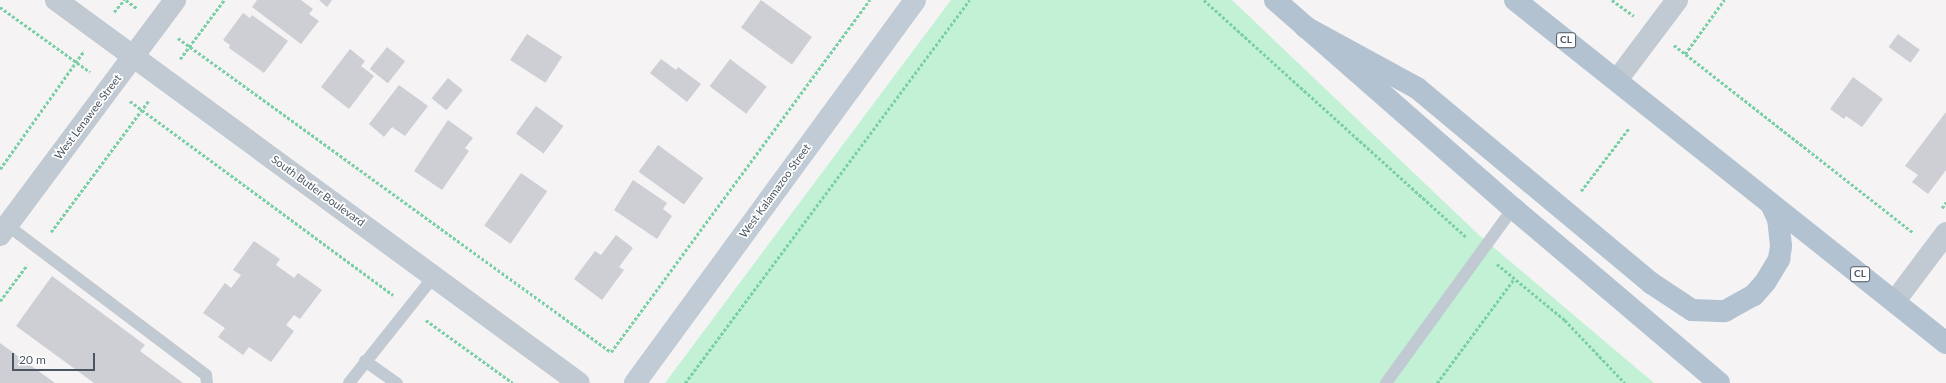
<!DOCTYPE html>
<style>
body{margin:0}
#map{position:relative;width:1946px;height:383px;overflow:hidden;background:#f5f3f3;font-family:Lato,sans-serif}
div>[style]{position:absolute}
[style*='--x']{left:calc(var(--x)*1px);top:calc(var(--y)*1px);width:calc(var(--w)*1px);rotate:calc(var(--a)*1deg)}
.green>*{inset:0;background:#c3f1d5}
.building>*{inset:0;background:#cdcfd5;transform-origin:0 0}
.path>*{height:2.5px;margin-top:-1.25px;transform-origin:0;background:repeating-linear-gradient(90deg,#7ad0a6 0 3px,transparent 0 5px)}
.lane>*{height:12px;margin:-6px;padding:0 6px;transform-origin:6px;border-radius:6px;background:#c1cad2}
.street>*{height:22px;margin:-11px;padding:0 11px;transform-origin:11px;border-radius:11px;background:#c1cad2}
.secondary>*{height:22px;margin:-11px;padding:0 11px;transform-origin:11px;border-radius:11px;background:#c1cbd6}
.primary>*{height:22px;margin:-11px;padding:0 11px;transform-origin:11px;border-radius:11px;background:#b3c2d1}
span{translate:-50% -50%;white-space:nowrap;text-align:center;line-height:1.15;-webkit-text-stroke:3.5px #fff;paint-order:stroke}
.shield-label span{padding:1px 3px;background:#fff;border:1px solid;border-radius:3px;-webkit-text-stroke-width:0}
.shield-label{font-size:10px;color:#4a5661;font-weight:700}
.street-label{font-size:11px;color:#4a5661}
.scale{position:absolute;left:12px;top:353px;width:83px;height:18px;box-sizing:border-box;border:2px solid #4a5661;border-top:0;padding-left:5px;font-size:12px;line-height:14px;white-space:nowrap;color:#4a5661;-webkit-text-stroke:3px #fff;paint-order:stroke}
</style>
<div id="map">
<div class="green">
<div style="clip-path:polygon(951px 0,1232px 0,1479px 235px,1654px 383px,665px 383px)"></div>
</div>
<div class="building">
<div style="clip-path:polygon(257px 0,301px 0,313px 9px,309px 14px,319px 21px,301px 44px,252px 7px)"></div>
<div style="clip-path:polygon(319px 0,332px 0,327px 7px)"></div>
<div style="left:761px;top:0;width:63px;height:34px;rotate:36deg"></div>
<div style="clip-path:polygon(243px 13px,250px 18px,252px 15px,288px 41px,264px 73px,229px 48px,230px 45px,223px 40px)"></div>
<div style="left:527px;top:34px;width:42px;height:31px;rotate:33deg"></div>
<div style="left:1898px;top:34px;width:27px;height:16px;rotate:36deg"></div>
<div style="left:387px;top:47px;width:23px;height:28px;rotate:38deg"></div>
<div style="clip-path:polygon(350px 49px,365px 61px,361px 66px,374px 76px,349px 109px,321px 87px)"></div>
<div style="clip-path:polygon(661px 59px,676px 70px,678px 67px,701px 84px,687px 102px,650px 73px)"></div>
<div style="left:730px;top:59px;width:46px;height:34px;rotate:37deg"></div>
<div style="clip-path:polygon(1853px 77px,1883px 99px,1862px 127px,1846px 116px,1844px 119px,1830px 109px)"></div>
<div style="left:448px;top:78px;width:19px;height:26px;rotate:39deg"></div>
<div style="clip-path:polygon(399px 85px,428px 106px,405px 136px,392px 127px,384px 137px,369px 124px)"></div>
<div style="left:536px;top:106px;width:34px;height:34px;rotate:36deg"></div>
<div style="clip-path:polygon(1946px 112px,1946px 170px,1928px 194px,1912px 182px,1918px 175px,1905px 166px)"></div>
<div style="clip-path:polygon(448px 120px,473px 138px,465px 148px,469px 151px,442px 190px,414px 171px)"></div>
<div style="left:658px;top:145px;width:56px;height:33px;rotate:36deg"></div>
<div style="left:521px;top:173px;width:32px;height:64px;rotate:35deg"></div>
<div style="clip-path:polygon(633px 180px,667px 203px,663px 209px,672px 216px,657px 239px,614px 210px)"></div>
<div style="clip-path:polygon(616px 235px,633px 248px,619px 267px,624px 270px,602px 300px,574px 279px,595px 251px,601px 255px)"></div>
<div style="clip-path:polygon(254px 241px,280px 259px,276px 265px,294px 278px,298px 273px,322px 290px,300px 319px,294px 315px,286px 325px,294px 331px,271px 362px,249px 347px,243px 355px,218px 337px,225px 328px,203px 313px,225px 283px,231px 288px,241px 275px,233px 270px)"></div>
<div style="clip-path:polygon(52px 276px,145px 345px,140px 351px,183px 383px,94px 383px,16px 326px)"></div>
<div style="clip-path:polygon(0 343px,55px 383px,0 383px)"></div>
</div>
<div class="path">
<div style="--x:126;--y:0;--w:15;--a:37"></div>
<div style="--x:1204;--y:0;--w:353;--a:42.1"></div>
<div style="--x:1612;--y:0;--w:27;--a:36"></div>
<div style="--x:0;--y:7;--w:111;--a:35.8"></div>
<div style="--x:114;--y:12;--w:16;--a:-50"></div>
<div style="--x:178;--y:38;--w:535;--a:35.95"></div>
<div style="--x:611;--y:352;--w:437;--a:-53.7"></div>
<div style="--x:1674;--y:45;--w:305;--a:38.1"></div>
<div style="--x:1685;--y:54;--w:67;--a:-54.2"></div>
<div style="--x:180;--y:59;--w:74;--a:-53.3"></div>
<div style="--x:130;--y:101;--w:327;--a:36.4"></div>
<div style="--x:0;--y:169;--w:145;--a:-54.6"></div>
<div style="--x:1581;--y:191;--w:79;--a:-52.7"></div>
<div style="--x:1942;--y:208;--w:7;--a:-56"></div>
<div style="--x:51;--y:232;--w:164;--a:-53.4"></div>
<div style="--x:1497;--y:264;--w:88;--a:39.5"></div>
<div style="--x:1565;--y:320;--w:87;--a:46.4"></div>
<div style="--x:0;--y:301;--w:45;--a:-53.1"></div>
<div style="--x:426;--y:320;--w:107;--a:35.9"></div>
<div style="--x:685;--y:383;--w:477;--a:-53.4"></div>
<div style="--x:1437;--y:383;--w:129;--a:-53.5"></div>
</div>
<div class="lane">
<div style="--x:7;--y:225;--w:249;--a:37"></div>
<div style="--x:206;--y:375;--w:8;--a:83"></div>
<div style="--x:365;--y:361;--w:39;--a:35"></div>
<div style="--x:349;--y:383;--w:137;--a:-51.5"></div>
<div style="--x:1386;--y:383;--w:216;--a:-54"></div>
</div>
<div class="street">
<div style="--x:56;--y:0;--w:648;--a:36.22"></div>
<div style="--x:1617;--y:80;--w:100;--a:-53.1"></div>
<div style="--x:0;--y:235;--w:293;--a:-53.3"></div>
<div style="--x:1895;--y:301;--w:85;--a:-53.1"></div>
</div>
<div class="secondary">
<div style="--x:635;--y:383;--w:474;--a:-53.8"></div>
</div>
<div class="primary">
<div style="--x:1275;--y:0;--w:316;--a:41.2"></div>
<div style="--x:1513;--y:208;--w:270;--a:40.3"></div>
<div style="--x:1515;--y:0;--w:551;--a:38.51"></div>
<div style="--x:1305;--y:27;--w:128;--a:28.6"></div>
<div style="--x:1417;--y:88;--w:305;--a:39.8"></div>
<div style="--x:1651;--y:283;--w:49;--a:33.4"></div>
<div style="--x:1692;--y:310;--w:33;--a:2"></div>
<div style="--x:1725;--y:311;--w:33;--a:-29"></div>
<div style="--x:1754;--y:295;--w:18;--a:-49"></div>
<div style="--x:1766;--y:281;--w:26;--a:-59"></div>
<div style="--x:1779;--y:259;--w:13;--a:-81"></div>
<div style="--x:1781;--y:246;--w:27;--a:-96"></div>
<div style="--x:1778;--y:219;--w:14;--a:-115"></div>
</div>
<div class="shield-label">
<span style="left:1566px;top:40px">CL</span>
<span style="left:1860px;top:274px">CL</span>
</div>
<div class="street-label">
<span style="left:88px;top:117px;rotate:-53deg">West Lenawee Street</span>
<span style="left:318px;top:191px;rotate:36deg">South Butler Boulevard</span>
<span style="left:775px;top:191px;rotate:-54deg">West Kalamazoo Street</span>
</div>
<div class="scale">20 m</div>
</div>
